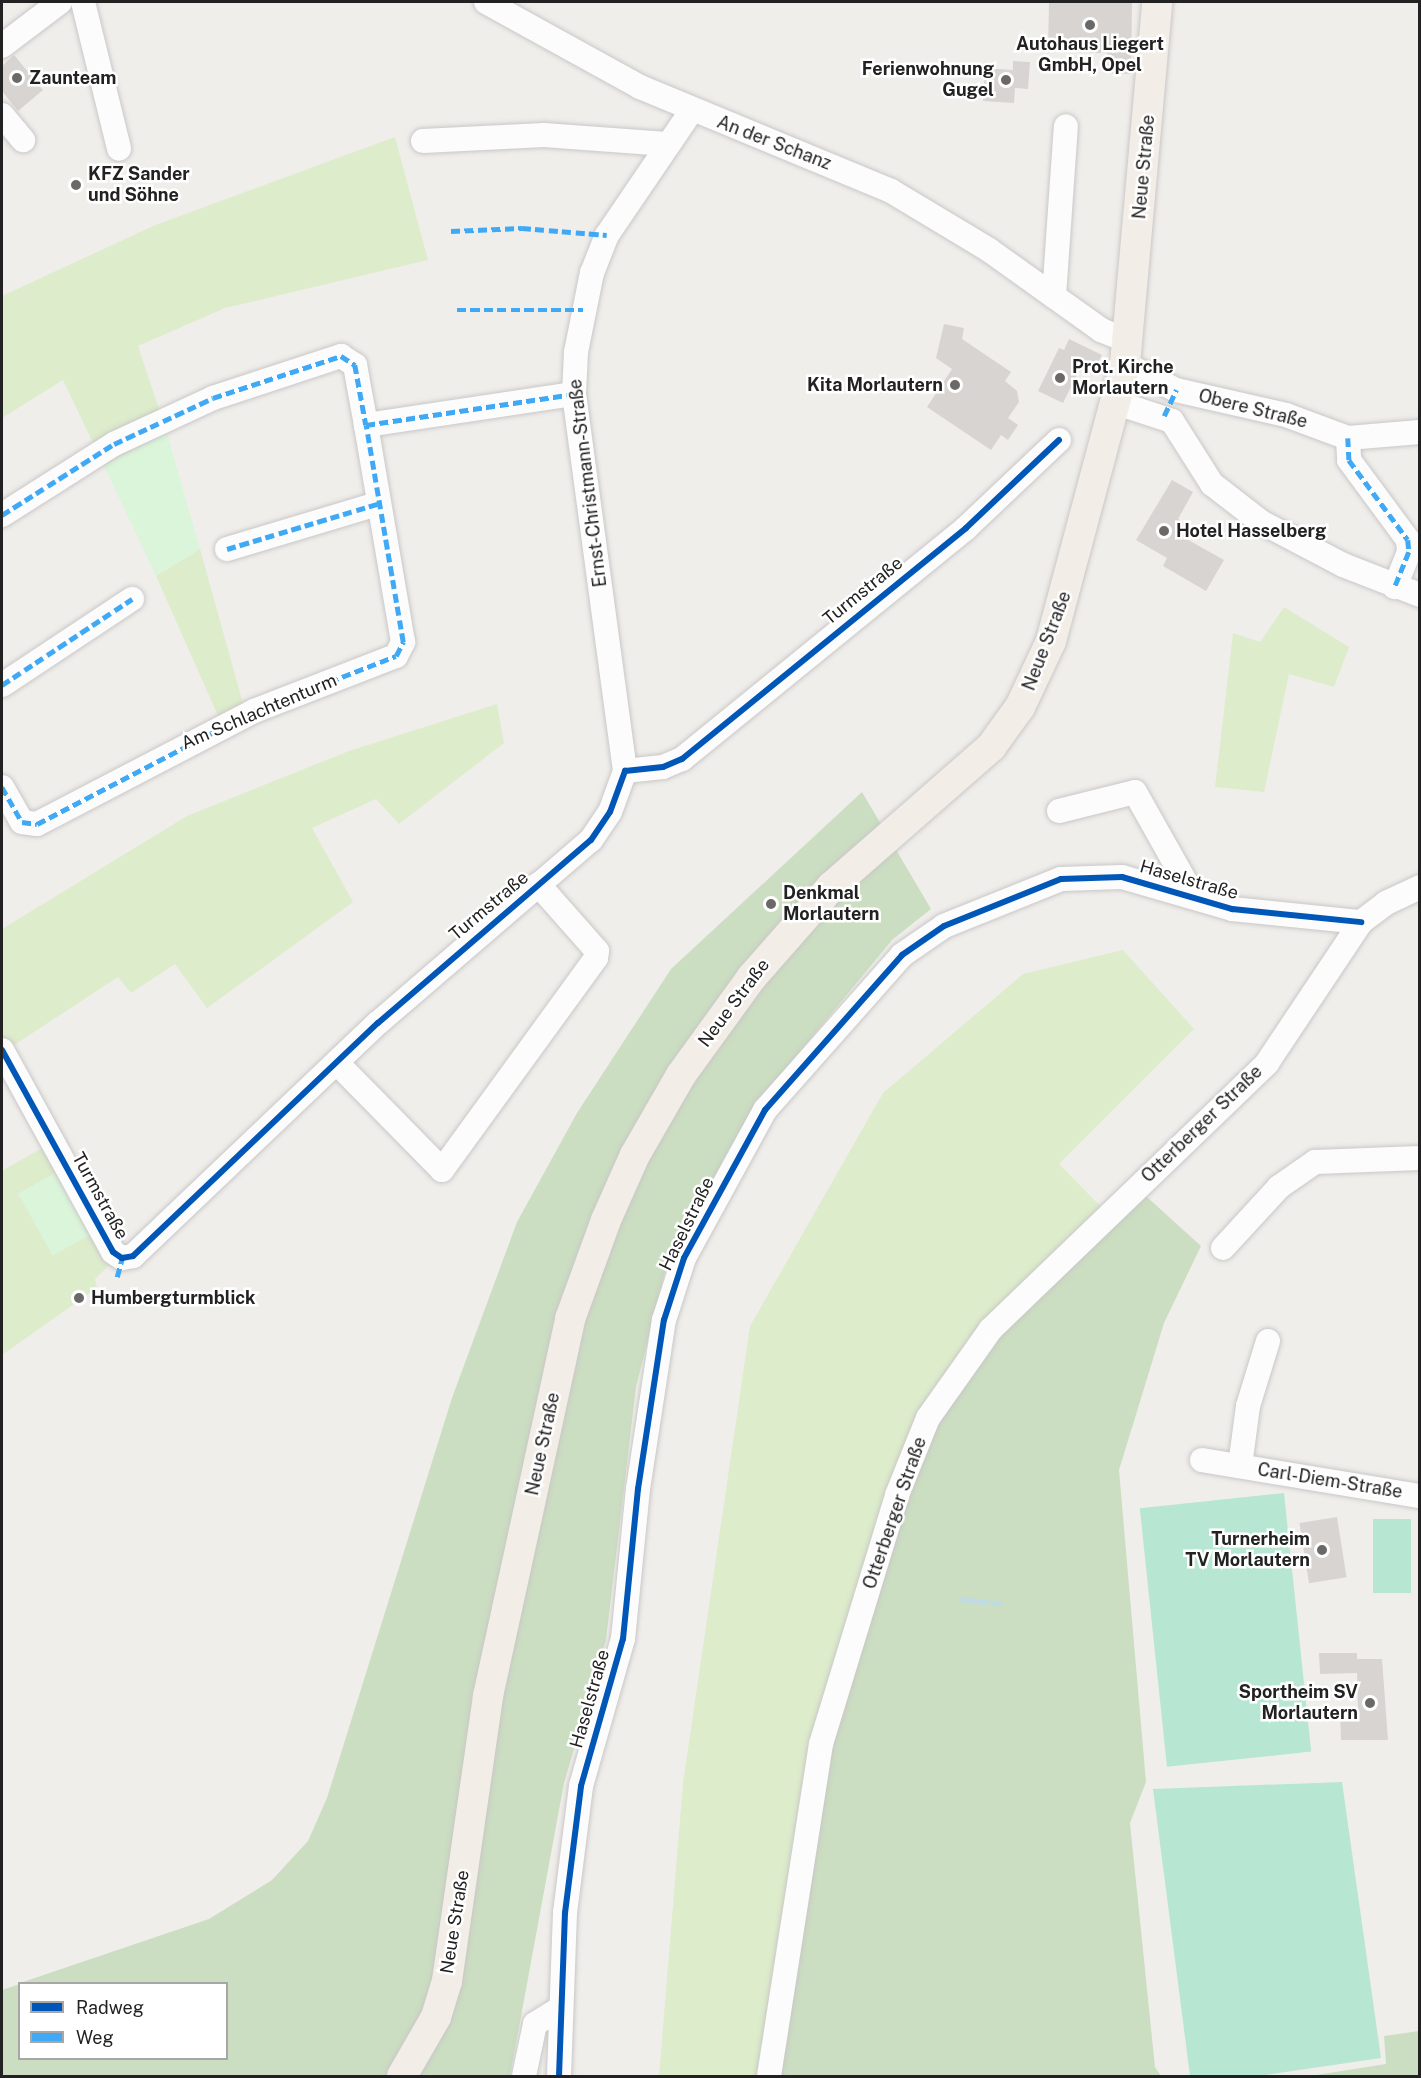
<!DOCTYPE html>
<meta charset="utf-8">
<style>
body{margin:0}
#map{position:relative;width:1421px;height:2078px;overflow:hidden;background:#f0eeeb;font-family:"Public Sans",sans-serif}
div>[style]{position:absolute}
[style*='--x']{left:calc(var(--x)*1px);top:calc(var(--y)*1px);width:calc(var(--w)*1px);rotate:calc(var(--a)*1deg)}
.grass>*{inset:0;background:#ddeccb}
.forest>*{inset:0;background:#cbdec1}
.park>*{inset:0;background:#daf5da;transform-origin:0 0}
.pitch>*{inset:0;background:#b7e6d2;transform-origin:0 0}
.stream>*{height:5px;margin:-2.5px;padding:0 2.5px;transform-origin:2.5px;border-radius:2.5px;background:#bfdbe3}
.building>*{inset:0;background:#d7d4d2;transform-origin:0 0}
.roads{filter:drop-shadow(0 0 2px #c9c8c7) drop-shadow(0 0 2px #c9c8c7)}
.minor>*{height:24px;margin:-12px;padding:0 12px;transform-origin:12px;border-radius:12px;background:#fdfcfc}
.major>*{height:30px;margin:-15px;padding:0 15px;transform-origin:15px;border-radius:15px;background:#f3ede7}
.quiet>*{height:4.5px;margin-top:-2.25px;transform-origin:0;background:repeating-linear-gradient(90deg,#3fa9f5 0 9px,transparent 0 13.5px)}
.cycleway>*{height:6px;margin:-3px;padding:0 3px;transform-origin:3px;border-radius:3px;background:#0057b8}
.dots>*{width:16px;height:16px;translate:-50% -50%;box-sizing:border-box;border:3px solid #fff;border-radius:50%}
span{translate:-50% -50%;white-space:nowrap;text-align:center;line-height:1.15;-webkit-text-stroke:5px #fff;paint-order:stroke}
.poi-label{font-size:18px;color:#222;font-weight:700}
.right{translate:-100% -50%;text-align:right}
.left{translate:0 -50%;text-align:left}
.street-label{font-size:18px;color:#222}
.frame{position:absolute;inset:0;border:3px solid #222;pointer-events:none}
.legend{position:absolute;left:18px;top:1982px;width:210px;height:78px;box-sizing:border-box;background:#fff;border:2px solid #a7a7a7;margin:0;padding:8px 10px;list-style:none;font-size:18px;color:#222}
.legend li{display:flex;align-items:center;gap:12px;height:30px}
.legend b{width:30px;border:2px solid #a7a7a7}
</style>
<div id="map">
<div class="grass">
<div style="clip-path:polygon(395px 137px,428px 260px,225px 308px,138px 346px,167px 433px,104px 466px,63px 380px,2px 418px,2px 296px,153px 226px)"></div>
<div style="clip-path:polygon(200px 549px,244px 707px,219px 718px,156px 576px)"></div>
<div style="clip-path:polygon(1284px 607px,1349px 647px,1334px 687px,1289px 674px,1264px 792px,1215px 787px,1233px 633px,1260px 642px)"></div>
<div style="clip-path:polygon(497px 704px,504px 743px,399px 824px,376px 799px,312px 828px,353px 902px,207px 1008px,175px 964px,131px 993px,118px 977px,2px 1053px,2px 929px,187px 816px,349px 751px)"></div>
<div style="clip-path:polygon(1123px 950px,1194px 1029px,1059px 1164px,1108px 1214px,769px 2076px,659px 2076px,683px 1783px,750px 1326px,883px 1093px,1023px 974px)"></div>
<div style="clip-path:polygon(47px 1145px,61px 1170px,18px 1194px,96px 1232px,112px 1262px,95px 1279px,97px 1288px,2px 1355px,2px 1171px)"></div>
</div>
<div class="forest">
<div style="clip-path:polygon(862px 792px,931px 909px,892px 940px,756px 1105px,666px 1268px,636px 1387px,606px 1640px,564px 1783px,510px 2076px,2px 2076px,2px 1990px,20px 1984px,20px 2058px,226px 2058px,226px 1984px,20px 1983px,209px 1919px,272px 1880px,308px 1841px,327px 1798px,452px 1398px,517px 1222px,577px 1113px,671px 969px)"></div>
<div style="clip-path:polygon(1137px 1188px,1201px 1246px,1164px 1323px,1119px 1470px,1146px 1782px,1130px 1823px,1155px 2067px,1161px 2076px,769px 2076px,841px 1674px,952px 1379px)"></div>
<div style="clip-path:polygon(1419px 2031px,1419px 2076px,1310px 2076px,1386px 2064px,1384px 2036px)"></div>
</div>
<div class="park">
<div style="clip-path:polygon(167px 433px,200px 549px,156px 576px,104px 466px)"></div>
<div style="left:61px;top:1170px;width:71px;height:49px;rotate:61deg"></div>
</div>
<div class="pitch">
<div style="left:1284px;top:1493px;width:260px;height:145px;rotate:84deg"></div>
<div style="left:1373px;top:1519px;width:38px;height:74px"></div>
<div style="clip-path:polygon(1342px 1782px,1381px 2058px,1258px 2076px,1190px 2076px,1153px 1789px)"></div>
</div>
<div class="stream">
<div style="--x:961;--y:1599;--w:26;--a:7"></div>
<div style="--x:993;--y:1603;--w:7;--a:0"></div>
</div>
<div class="building">
<div style="clip-path:polygon(1049px 2px,1132px 2px,1131px 74px,1107px 73px,1107px 53px,1048px 52px)"></div>
<div style="clip-path:polygon(14px 55px,43px 90px,18px 111px,2px 91px,2px 66px)"></div>
<div style="clip-path:polygon(1013px 61px,1030px 62px,1028px 89px,1015px 88px,1014px 103px,983px 101px,985px 68px,1013px 70px)"></div>
<div style="clip-path:polygon(944px 324px,964px 328px,962px 339px,1011px 372px,1005px 381px,1017px 391px,1019px 402px,1008px 418px,1018px 425px,1008px 440px,1001px 435px,991px 450px,927px 407px,952px 369px,936px 358px)"></div>
<div style="clip-path:polygon(1069px 339px,1102px 355px,1094px 371px,1082px 365px,1063px 403px,1038px 391px,1059px 348px,1064px 350px)"></div>
<div style="clip-path:polygon(1172px 480px,1193px 492px,1178px 519px,1190px 525px,1183px 537px,1224px 560px,1206px 591px,1163px 566px,1167px 558px,1136px 540px)"></div>
<div style="left:1337px;top:1517px;width:61px;height:38px;rotate:81deg"></div>
<div style="clip-path:polygon(1319px 1653px,1357px 1653px,1357px 1659px,1382px 1659px,1388px 1740px,1341px 1740px,1340px 1710px,1358px 1709px,1357px 1673px,1320px 1674px)"></div>
</div>
<div class="roads">
<div class="minor">
<div style="--x:83;--y:2;--w:151;--a:76.2"></div>
<div style="--x:486;--y:2;--w:176;--a:28.9"></div>
<div style="--x:640;--y:87;--w:272;--a:22.5"></div>
<div style="--x:891;--y:191;--w:114;--a:31"></div>
<div style="--x:989;--y:250;--w:138;--a:35.5"></div>
<div style="--x:1101;--y:330;--w:29;--a:22"></div>
<div style="--x:2;--y:46;--w:73;--a:-37.2"></div>
<div style="--x:2;--y:115;--w:33;--a:50"></div>
<div style="--x:423;--y:141;--w:121;--a:-2.8"></div>
<div style="--x:544;--y:135;--w:123;--a:4.2"></div>
<div style="--x:1054;--y:296;--w:170;--a:-86"></div>
<div style="--x:1125;--y:364;--w:57;--a:27"></div>
<div style="--x:1176;--y:390;--w:113;--a:12.8"></div>
<div style="--x:1286;--y:415;--w:66;--a:20.4"></div>
<div style="--x:1348;--y:438;--w:72;--a:-4.8"></div>
<div style="--x:1117;--y:403;--w:58;--a:18.1"></div>
<div style="--x:1172;--y:421;--w:75;--a:57.6"></div>
<div style="--x:1212;--y:484;--w:62;--a:37.8"></div>
<div style="--x:1261;--y:522;--w:93;--a:27.7"></div>
<div style="--x:1343;--y:565;--w:83;--a:21.3"></div>
<div style="--x:1348;--y:438;--w:22;--a:87"></div>
<div style="--x:1349;--y:460;--w:99;--a:53.6"></div>
<div style="--x:1408;--y:540;--w:12;--a:85"></div>
<div style="--x:1409;--y:552;--w:38;--a:112"></div>
<div style="--x:2;--y:515;--w:133;--a:-32.4"></div>
<div style="--x:114;--y:444;--w:109;--a:-24.9"></div>
<div style="--x:213;--y:398;--w:135;--a:-18.2"></div>
<div style="--x:341;--y:356;--w:17;--a:33"></div>
<div style="--x:355;--y:365;--w:61;--a:79.6"></div>
<div style="--x:366;--y:425;--w:210;--a:-8.5"></div>
<div style="--x:227;--y:549;--w:157;--a:-16.7"></div>
<div style="--x:2;--y:685;--w:156;--a:-33.5"></div>
<div style="--x:625;--y:771;--w:380;--a:-97.7"></div>
<div style="--x:574;--y:394;--w:42;--a:-87.3"></div>
<div style="--x:576;--y:352;--w:81;--a:-78.6"></div>
<div style="--x:592;--y:273;--w:41;--a:-68.5"></div>
<div style="--x:607;--y:235;--w:151;--a:-55.8"></div>
<div style="--x:2;--y:787;--w:40;--a:60.3"></div>
<div style="--x:22;--y:822;--w:15;--a:8"></div>
<div style="--x:37;--y:824;--w:245;--a:-27.5"></div>
<div style="--x:254;--y:711;--w:152;--a:-21.2"></div>
<div style="--x:396;--y:656;--w:16;--a:-63"></div>
<div style="--x:403;--y:642;--w:220;--a:-99.7"></div>
<div style="--x:1059;--y:811;--w:78;--a:-14"></div>
<div style="--x:1135;--y:792;--w:120;--a:60.7"></div>
<div style="--x:2;--y:1050;--w:230;--a:61.2"></div>
<div style="--x:113;--y:1252;--w:11;--a:34"></div>
<div style="--x:122;--y:1258;--w:11;--a:-10"></div>
<div style="--x:133;--y:1256;--w:338;--a:-43.6"></div>
<div style="--x:378;--y:1023;--w:281;--a:-40.7"></div>
<div style="--x:591;--y:840;--w:34;--a:-56"></div>
<div style="--x:610;--y:812;--w:44;--a:-69.9"></div>
<div style="--x:625;--y:771;--w:38;--a:-6"></div>
<div style="--x:663;--y:767;--w:21;--a:-23"></div>
<div style="--x:682;--y:759;--w:366;--a:-39.1"></div>
<div style="--x:966;--y:528;--w:128;--a:-43.4"></div>
<div style="--x:337;--y:1063;--w:150;--a:45.5"></div>
<div style="--x:442;--y:1170;--w:262;--a:-54"></div>
<div style="--x:596;--y:958;--w:7;--a:-82"></div>
<div style="--x:597;--y:951;--w:89;--a:-131.4"></div>
<div style="--x:1223;--y:1248;--w:83;--a:-47.4"></div>
<div style="--x:1279;--y:1187;--w:44;--a:-34.8"></div>
<div style="--x:1315;--y:1162;--w:105;--a:-2.2"></div>
<div style="--x:1202;--y:1460;--w:221;--a:9.4"></div>
<div style="--x:1240;--y:1466;--w:61;--a:-82.4"></div>
<div style="--x:1248;--y:1406;--w:68;--a:-72.9"></div>
<div style="--x:524;--y:2076;--w:53;--a:-78.1"></div>
<div style="--x:535;--y:2024;--w:28;--a:-32"></div>
<div style="--x:559;--y:2076;--w:163;--a:-87.9"></div>
<div style="--x:565;--y:1913;--w:128;--a:-82.8"></div>
<div style="--x:581;--y:1786;--w:153;--a:-74.1"></div>
<div style="--x:623;--y:1639;--w:151;--a:-84.3"></div>
<div style="--x:638;--y:1489;--w:171;--a:-81.3"></div>
<div style="--x:664;--y:1320;--w:65;--a:-72.1"></div>
<div style="--x:684;--y:1258;--w:169;--a:-61.3"></div>
<div style="--x:765;--y:1110;--w:207;--a:-48.5"></div>
<div style="--x:902;--y:955;--w:51;--a:-34.6"></div>
<div style="--x:944;--y:926;--w:126;--a:-21.9"></div>
<div style="--x:1061;--y:879;--w:61;--a:-1.9"></div>
<div style="--x:1122;--y:877;--w:115;--a:16.2"></div>
<div style="--x:1232;--y:909;--w:130;--a:5.8"></div>
<div style="--x:769;--y:2076;--w:336;--a:-81.1"></div>
<div style="--x:821;--y:1744;--w:260;--a:-73"></div>
<div style="--x:897;--y:1495;--w:83;--a:-68.1"></div>
<div style="--x:928;--y:1418;--w:109;--a:-54.7"></div>
<div style="--x:991;--y:1329;--w:383;--a:-43.9"></div>
<div style="--x:1267;--y:1063;--w:169;--a:-56.3"></div>
<div style="--x:1361;--y:922;--w:31;--a:-37"></div>
<div style="--x:1386;--y:903;--w:38;--a:-25"></div>
</div>
<div class="major">
<div style="--x:402;--y:2076;--w:68;--a:-60"></div>
<div style="--x:436;--y:2017;--w:38;--a:-73"></div>
<div style="--x:447;--y:1981;--w:288;--a:-81.8"></div>
<div style="--x:488;--y:1696;--w:386;--a:-77.7"></div>
<div style="--x:570;--y:1319;--w:105;--a:-70"></div>
<div style="--x:606;--y:1220;--w:71;--a:-66"></div>
<div style="--x:635;--y:1155;--w:92;--a:-60.1"></div>
<div style="--x:681;--y:1075;--w:121;--a:-54.1"></div>
<div style="--x:752;--y:977;--w:120;--a:-48.7"></div>
<div style="--x:831;--y:887;--w:213;--a:-41.2"></div>
<div style="--x:991;--y:747;--w:49;--a:-54.1"></div>
<div style="--x:1020;--y:707;--w:73;--a:-64.8"></div>
<div style="--x:1051;--y:641;--w:287;--a:-75"></div>
<div style="--x:1125;--y:364;--w:363;--a:-84.9"></div>
</div>
</div>
<div class="quiet">
<div style="--x:451;--y:231;--w:71;--a:-2.4"></div>
<div style="--x:522;--y:228;--w:85;--a:4.7"></div>
<div style="--x:457;--y:310;--w:126;--a:0"></div>
<div style="--x:1164;--y:416;--w:29;--a:-65"></div>
<div style="--x:1348;--y:438;--w:22;--a:87"></div>
<div style="--x:1349;--y:460;--w:99;--a:53.6"></div>
<div style="--x:1408;--y:540;--w:12;--a:85"></div>
<div style="--x:1409;--y:552;--w:38;--a:112"></div>
<div style="--x:2;--y:515;--w:133;--a:-32.4"></div>
<div style="--x:114;--y:444;--w:109;--a:-24.9"></div>
<div style="--x:213;--y:398;--w:135;--a:-18.2"></div>
<div style="--x:341;--y:356;--w:17;--a:33"></div>
<div style="--x:355;--y:365;--w:61;--a:79.6"></div>
<div style="--x:366;--y:425;--w:210;--a:-8.5"></div>
<div style="--x:227;--y:549;--w:157;--a:-16.7"></div>
<div style="--x:2;--y:685;--w:156;--a:-33.5"></div>
<div style="--x:2;--y:787;--w:40;--a:60.3"></div>
<div style="--x:22;--y:822;--w:15;--a:8"></div>
<div style="--x:37;--y:824;--w:245;--a:-27.5"></div>
<div style="--x:254;--y:711;--w:152;--a:-21.2"></div>
<div style="--x:396;--y:656;--w:16;--a:-63"></div>
<div style="--x:403;--y:642;--w:220;--a:-99.7"></div>
<div style="--x:117;--y:1277;--w:20;--a:-75"></div>
</div>
<div class="cycleway">
<div style="--x:2;--y:1050;--w:230;--a:61.2"></div>
<div style="--x:113;--y:1252;--w:11;--a:34"></div>
<div style="--x:122;--y:1258;--w:11;--a:-10"></div>
<div style="--x:133;--y:1256;--w:338;--a:-43.6"></div>
<div style="--x:378;--y:1023;--w:281;--a:-40.7"></div>
<div style="--x:591;--y:840;--w:34;--a:-56"></div>
<div style="--x:610;--y:812;--w:44;--a:-69.9"></div>
<div style="--x:625;--y:771;--w:38;--a:-6"></div>
<div style="--x:663;--y:767;--w:21;--a:-23"></div>
<div style="--x:682;--y:759;--w:366;--a:-39.1"></div>
<div style="--x:966;--y:528;--w:128;--a:-43.4"></div>
<div style="--x:559;--y:2076;--w:163;--a:-87.9"></div>
<div style="--x:565;--y:1913;--w:128;--a:-82.8"></div>
<div style="--x:581;--y:1786;--w:153;--a:-74.1"></div>
<div style="--x:623;--y:1639;--w:151;--a:-84.3"></div>
<div style="--x:638;--y:1489;--w:171;--a:-81.3"></div>
<div style="--x:664;--y:1320;--w:65;--a:-72.1"></div>
<div style="--x:684;--y:1258;--w:169;--a:-61.3"></div>
<div style="--x:765;--y:1110;--w:207;--a:-48.5"></div>
<div style="--x:902;--y:955;--w:51;--a:-34.6"></div>
<div style="--x:944;--y:926;--w:126;--a:-21.9"></div>
<div style="--x:1061;--y:879;--w:61;--a:-1.9"></div>
<div style="--x:1122;--y:877;--w:115;--a:16.2"></div>
<div style="--x:1232;--y:909;--w:130;--a:5.8"></div>
</div>
<div class="dots">
<div style="left:1090px;top:25px;background:#6a6968"></div>
<div style="left:17px;top:78px;background:#6a6968"></div>
<div style="left:1006px;top:80px;background:#6a6968"></div>
<div style="left:76px;top:185px;background:#6a6968"></div>
<div style="left:1060px;top:378px;background:#6a6968"></div>
<div style="left:955px;top:385px;background:#6a6968"></div>
<div style="left:1164px;top:531px;background:#6a6968"></div>
<div style="left:771px;top:904px;background:#6a6968"></div>
<div style="left:79px;top:1298px;background:#6a6968"></div>
<div style="left:1322px;top:1550px;background:#6a6968"></div>
<div style="left:1370px;top:1703px;background:#6a6968"></div>
</div>
<div class="poi-label">
<span style="left:1090px;top:55px">Autohaus Liegert<br>GmbH, Opel</span>
<span class="right" style="left:994px;top:80px">Ferienwohnung<br>Gugel</span>
<span class="left" style="left:29px;top:78px">Zaunteam</span>
<span class="left" style="left:88px;top:185px">KFZ Sander<br>und Söhne</span>
<span class="left" style="left:1072px;top:378px">Prot. Kirche<br>Morlautern</span>
<span class="right" style="left:943px;top:385px">Kita Morlautern</span>
<span class="left" style="left:1176px;top:531px">Hotel Hasselberg</span>
<span class="left" style="left:783px;top:904px">Denkmal<br>Morlautern</span>
<span class="left" style="left:91px;top:1298px">Humbergturmblick</span>
<span class="right" style="left:1310px;top:1550px">Turnerheim<br>TV Morlautern</span>
<span class="right" style="left:1358px;top:1703px">Sportheim SV<br>Morlautern</span>
</div>
<div class="street-label">
<span style="left:774px;top:143px;rotate:21deg">An der Schanz</span>
<span style="left:1144px;top:167px;rotate:-85deg">Neue Straße</span>
<span style="left:1253px;top:409px;rotate:14deg">Obere Straße</span>
<span style="left:588px;top:483px;rotate:-97deg">Ernst-Christmann-Straße</span>
<span style="left:863px;top:591px;rotate:-39deg">Turmstraße</span>
<span style="left:1047px;top:641px;rotate:-69deg">Neue Straße</span>
<span style="left:259px;top:712px;rotate:-23deg">Am Schlachtenturm</span>
<span style="left:1189px;top:880px;rotate:16deg">Haselstraße</span>
<span style="left:489px;top:906px;rotate:-40deg">Turmstraße</span>
<span style="left:734px;top:1003px;rotate:-53deg">Neue Straße</span>
<span style="left:1202px;top:1124px;rotate:-44deg">Otterberger Straße</span>
<span style="left:100px;top:1196px;rotate:61deg">Turmstraße</span>
<span style="left:687px;top:1224px;rotate:-64deg">Haselstraße</span>
<span style="left:543px;top:1444px;rotate:-78deg">Neue Straße</span>
<span style="left:1330px;top:1481px;rotate:9deg">Carl-Diem-Straße</span>
<span style="left:895px;top:1513px;rotate:-71deg">Otterberger Straße</span>
<span style="left:590px;top:1699px;rotate:-74deg">Haselstraße</span>
<span style="left:455px;top:1922px;rotate:-81deg">Neue Straße</span>
</div>
<div class="frame"></div>
<ul class="legend">
<li><b style="height:8px;background:#0057b8"></b>Radweg</li>
<li><b style="height:8px;background:#3fa9f5"></b>Weg</li>
</ul>
</div>
